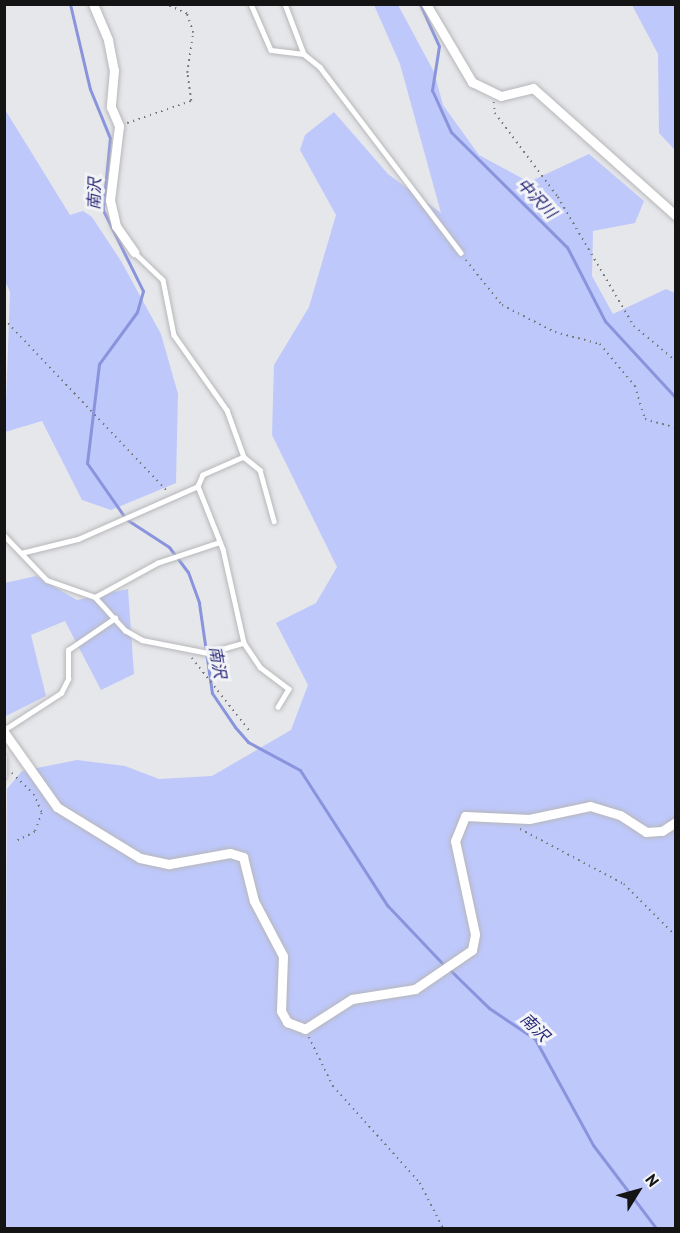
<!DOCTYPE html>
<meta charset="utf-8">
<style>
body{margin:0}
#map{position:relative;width:680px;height:1233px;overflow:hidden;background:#e6e7ea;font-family:"PT Sans","Noto Sans JP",sans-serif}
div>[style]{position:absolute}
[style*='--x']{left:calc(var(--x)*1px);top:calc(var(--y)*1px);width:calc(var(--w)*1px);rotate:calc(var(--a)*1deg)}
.green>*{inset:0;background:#bec8fb}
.stream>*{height:3px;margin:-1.5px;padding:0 1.5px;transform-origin:1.5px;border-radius:1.5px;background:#8994dd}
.path>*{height:1.5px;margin-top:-0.75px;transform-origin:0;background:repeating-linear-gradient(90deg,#777879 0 1.5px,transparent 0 6px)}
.roads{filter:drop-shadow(0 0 2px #b7b7ba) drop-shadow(0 0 2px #b7b7ba)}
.lane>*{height:4.5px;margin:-2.25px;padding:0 2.25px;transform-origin:2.25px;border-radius:2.25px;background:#fff}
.street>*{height:9px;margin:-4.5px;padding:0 4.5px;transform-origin:4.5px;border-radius:4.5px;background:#fff}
span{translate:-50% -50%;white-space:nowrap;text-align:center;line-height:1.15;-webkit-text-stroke:6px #f3f4f7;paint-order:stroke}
.water-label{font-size:16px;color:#221f73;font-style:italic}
.frame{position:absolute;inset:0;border:6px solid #141415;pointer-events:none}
.north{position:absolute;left:608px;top:1161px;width:60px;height:60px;-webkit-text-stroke:4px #f3f4f7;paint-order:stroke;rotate:53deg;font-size:16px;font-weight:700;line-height:24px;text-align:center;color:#141415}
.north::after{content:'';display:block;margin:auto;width:21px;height:27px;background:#141415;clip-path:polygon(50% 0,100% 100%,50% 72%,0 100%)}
</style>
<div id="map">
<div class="green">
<div style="clip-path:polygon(374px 5px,398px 5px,434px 72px,443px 105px,479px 155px,529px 182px,589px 154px,644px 201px,635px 223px,593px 231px,592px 276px,613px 314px,666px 289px,675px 293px,675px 1228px,5px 1228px,7px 789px,22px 771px,77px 760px,125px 766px,159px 779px,212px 776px,291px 730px,308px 685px,276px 623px,316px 603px,337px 567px,272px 435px,274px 365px,309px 307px,336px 215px,300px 150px,305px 135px,334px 112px,388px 174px,441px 213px,400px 64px)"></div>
<div style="clip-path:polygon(632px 5px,675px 5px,675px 150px,659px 133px,658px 54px)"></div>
<div style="clip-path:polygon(4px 108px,70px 215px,83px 211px,92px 217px,121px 261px,161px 334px,178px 394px,176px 483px,111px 510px,82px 500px,42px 421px,5px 432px,10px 292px,4px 279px)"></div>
<div style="clip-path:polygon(36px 576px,77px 600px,128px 589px,134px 674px,101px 690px,65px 621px,31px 635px,46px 696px,6px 716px,5px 583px)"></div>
</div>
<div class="stream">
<div style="--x:70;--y:4;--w:87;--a:76.8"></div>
<div style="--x:90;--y:89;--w:53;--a:67.8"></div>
<div style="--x:110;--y:138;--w:72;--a:95.6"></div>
<div style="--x:103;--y:210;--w:90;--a:63.7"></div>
<div style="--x:143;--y:291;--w:22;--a:106"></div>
<div style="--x:137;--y:312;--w:64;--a:126.2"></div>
<div style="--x:99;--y:364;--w:100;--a:96.9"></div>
<div style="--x:87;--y:463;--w:68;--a:55.1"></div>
<div style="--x:126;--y:519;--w:51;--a:33.1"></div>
<div style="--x:169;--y:547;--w:31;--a:53"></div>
<div style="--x:188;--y:572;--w:33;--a:70"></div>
<div style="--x:199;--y:603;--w:91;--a:81.8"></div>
<div style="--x:212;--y:693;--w:41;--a:55.9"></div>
<div style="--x:235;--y:727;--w:20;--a:49"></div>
<div style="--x:248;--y:742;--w:59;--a:28.3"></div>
<div style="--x:300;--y:770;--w:161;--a:57.2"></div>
<div style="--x:387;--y:905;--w:83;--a:46.5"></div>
<div style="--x:420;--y:4;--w:46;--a:65.7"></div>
<div style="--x:439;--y:46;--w:45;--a:99"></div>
<div style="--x:432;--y:90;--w:46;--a:65.7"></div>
<div style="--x:451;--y:132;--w:163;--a:44.8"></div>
<div style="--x:567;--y:247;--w:83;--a:62.8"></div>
<div style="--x:605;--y:321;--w:105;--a:47.3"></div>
<div style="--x:449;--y:969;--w:56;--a:44.3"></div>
<div style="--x:489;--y:1008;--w:55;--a:34"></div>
<div style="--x:535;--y:1039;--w:121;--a:61.3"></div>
<div style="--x:593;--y:1145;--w:104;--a:52.8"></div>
</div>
<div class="path">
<div style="--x:494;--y:102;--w:11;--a:85"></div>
<div style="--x:495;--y:113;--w:105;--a:53.1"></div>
<div style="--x:558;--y:197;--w:150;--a:59.5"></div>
<div style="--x:634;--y:326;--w:55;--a:39.8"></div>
<div style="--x:127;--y:123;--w:68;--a:-19"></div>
<div style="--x:191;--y:101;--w:28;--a:-98"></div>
<div style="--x:187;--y:73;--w:40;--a:-81.5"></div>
<div style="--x:193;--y:33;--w:20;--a:-108"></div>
<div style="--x:187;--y:14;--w:24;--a:-156"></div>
<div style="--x:466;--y:260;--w:58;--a:51.3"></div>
<div style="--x:502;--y:305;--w:59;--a:27"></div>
<div style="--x:555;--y:332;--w:47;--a:14.9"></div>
<div style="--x:600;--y:344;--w:55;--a:50.2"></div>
<div style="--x:635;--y:386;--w:34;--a:73"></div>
<div style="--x:645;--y:419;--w:32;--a:16"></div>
<div style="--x:4;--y:319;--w:237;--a:46.5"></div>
<div style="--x:192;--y:658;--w:92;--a:51.6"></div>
<div style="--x:12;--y:773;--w:30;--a:44"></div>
<div style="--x:34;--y:794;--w:21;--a:67"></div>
<div style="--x:42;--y:813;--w:20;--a:110"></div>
<div style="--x:35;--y:832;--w:22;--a:153"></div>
<div style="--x:520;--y:829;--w:118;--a:27.9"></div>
<div style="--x:624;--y:884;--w:74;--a:45"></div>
<div style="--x:309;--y:1037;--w:55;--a:63.9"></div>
<div style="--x:333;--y:1086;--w:130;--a:48.1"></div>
<div style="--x:420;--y:1183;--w:51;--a:62.9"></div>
</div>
<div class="roads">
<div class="lane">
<div style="--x:251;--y:4;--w:50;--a:66.5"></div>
<div style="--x:271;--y:50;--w:33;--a:7"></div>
<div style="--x:285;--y:4;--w:53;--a:69.2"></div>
<div style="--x:304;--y:54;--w:21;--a:39"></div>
<div style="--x:320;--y:67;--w:233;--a:52.8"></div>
<div style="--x:134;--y:252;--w:40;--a:44"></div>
<div style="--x:163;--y:280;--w:56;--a:78.7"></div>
<div style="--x:174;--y:335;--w:92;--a:54.8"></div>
<div style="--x:227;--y:410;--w:50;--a:70.1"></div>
<div style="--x:244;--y:457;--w:45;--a:156.3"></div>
<div style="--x:203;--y:475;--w:12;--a:114"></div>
<div style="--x:198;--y:486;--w:68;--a:68.4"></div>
<div style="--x:223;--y:549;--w:96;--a:77.4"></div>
<div style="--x:244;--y:643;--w:29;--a:56"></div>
<div style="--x:260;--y:667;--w:36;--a:37"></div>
<div style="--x:289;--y:689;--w:21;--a:121"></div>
<div style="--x:244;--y:457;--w:21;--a:39"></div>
<div style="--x:260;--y:470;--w:53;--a:74.6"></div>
<div style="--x:4;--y:535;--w:62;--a:46.3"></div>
<div style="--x:47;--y:580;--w:51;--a:19.5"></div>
<div style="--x:95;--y:597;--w:45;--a:47.7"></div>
<div style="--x:125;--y:630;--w:20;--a:30"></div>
<div style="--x:142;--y:640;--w:67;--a:11.1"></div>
<div style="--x:208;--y:653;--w:37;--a:-16"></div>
<div style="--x:21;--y:553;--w:59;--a:-13.8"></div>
<div style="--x:78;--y:539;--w:131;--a:-23.8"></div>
<div style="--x:95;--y:597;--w:71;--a:-28.7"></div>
<div style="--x:157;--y:563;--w:66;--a:-18.4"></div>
<div style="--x:4;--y:730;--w:68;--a:-33"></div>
<div style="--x:61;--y:693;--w:16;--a:-63"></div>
<div style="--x:68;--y:679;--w:29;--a:-90"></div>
<div style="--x:68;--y:650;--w:57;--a:-34.2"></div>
<div style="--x:4;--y:756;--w:20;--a:90"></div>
</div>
<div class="street">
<div style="--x:93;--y:4;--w:39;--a:67"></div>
<div style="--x:108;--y:40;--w:31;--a:79"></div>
<div style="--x:114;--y:70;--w:37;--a:95"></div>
<div style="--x:111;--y:107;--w:21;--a:67"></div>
<div style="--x:119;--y:126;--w:75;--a:96.9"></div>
<div style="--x:110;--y:200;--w:27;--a:77"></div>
<div style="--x:116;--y:226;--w:32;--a:55"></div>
<div style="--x:426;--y:4;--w:91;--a:59.5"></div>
<div style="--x:472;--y:82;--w:32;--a:26"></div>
<div style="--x:501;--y:96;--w:33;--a:-14"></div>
<div style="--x:533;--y:88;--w:192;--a:41.8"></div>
<div style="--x:4;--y:732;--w:92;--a:54.8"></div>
<div style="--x:57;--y:807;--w:97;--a:31.6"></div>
<div style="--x:140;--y:858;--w:30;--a:12"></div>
<div style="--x:169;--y:864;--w:62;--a:-10.2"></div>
<div style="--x:230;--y:853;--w:14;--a:17"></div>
<div style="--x:243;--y:857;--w:45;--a:76"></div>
<div style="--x:254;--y:901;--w:62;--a:62.2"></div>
<div style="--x:283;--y:956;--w:55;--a:92.1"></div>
<div style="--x:281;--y:1011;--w:13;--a:61"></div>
<div style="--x:287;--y:1022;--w:19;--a:21"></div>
<div style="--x:305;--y:1029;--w:56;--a:-32.6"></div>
<div style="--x:352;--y:999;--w:64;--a:-9"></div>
<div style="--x:415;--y:989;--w:69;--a:-34.4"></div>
<div style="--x:472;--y:950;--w:16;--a:-79"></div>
<div style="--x:475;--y:934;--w:95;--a:-102.1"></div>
<div style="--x:455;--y:841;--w:27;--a:-68"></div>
<div style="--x:465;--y:816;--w:64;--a:2.7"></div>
<div style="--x:529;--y:819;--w:62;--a:-12"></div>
<div style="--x:590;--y:806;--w:31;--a:17"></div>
<div style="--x:620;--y:815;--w:31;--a:33"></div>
<div style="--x:646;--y:832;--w:16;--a:-4"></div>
<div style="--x:662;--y:831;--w:17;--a:-33"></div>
</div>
</div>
<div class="water-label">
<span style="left:94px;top:194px;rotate:-88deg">南沢</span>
<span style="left:537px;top:198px;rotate:46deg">中沢川</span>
<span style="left:218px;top:662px;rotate:80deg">南沢</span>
<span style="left:535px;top:1027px;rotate:44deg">南沢</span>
</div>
<div class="frame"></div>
<div class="north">N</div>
</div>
